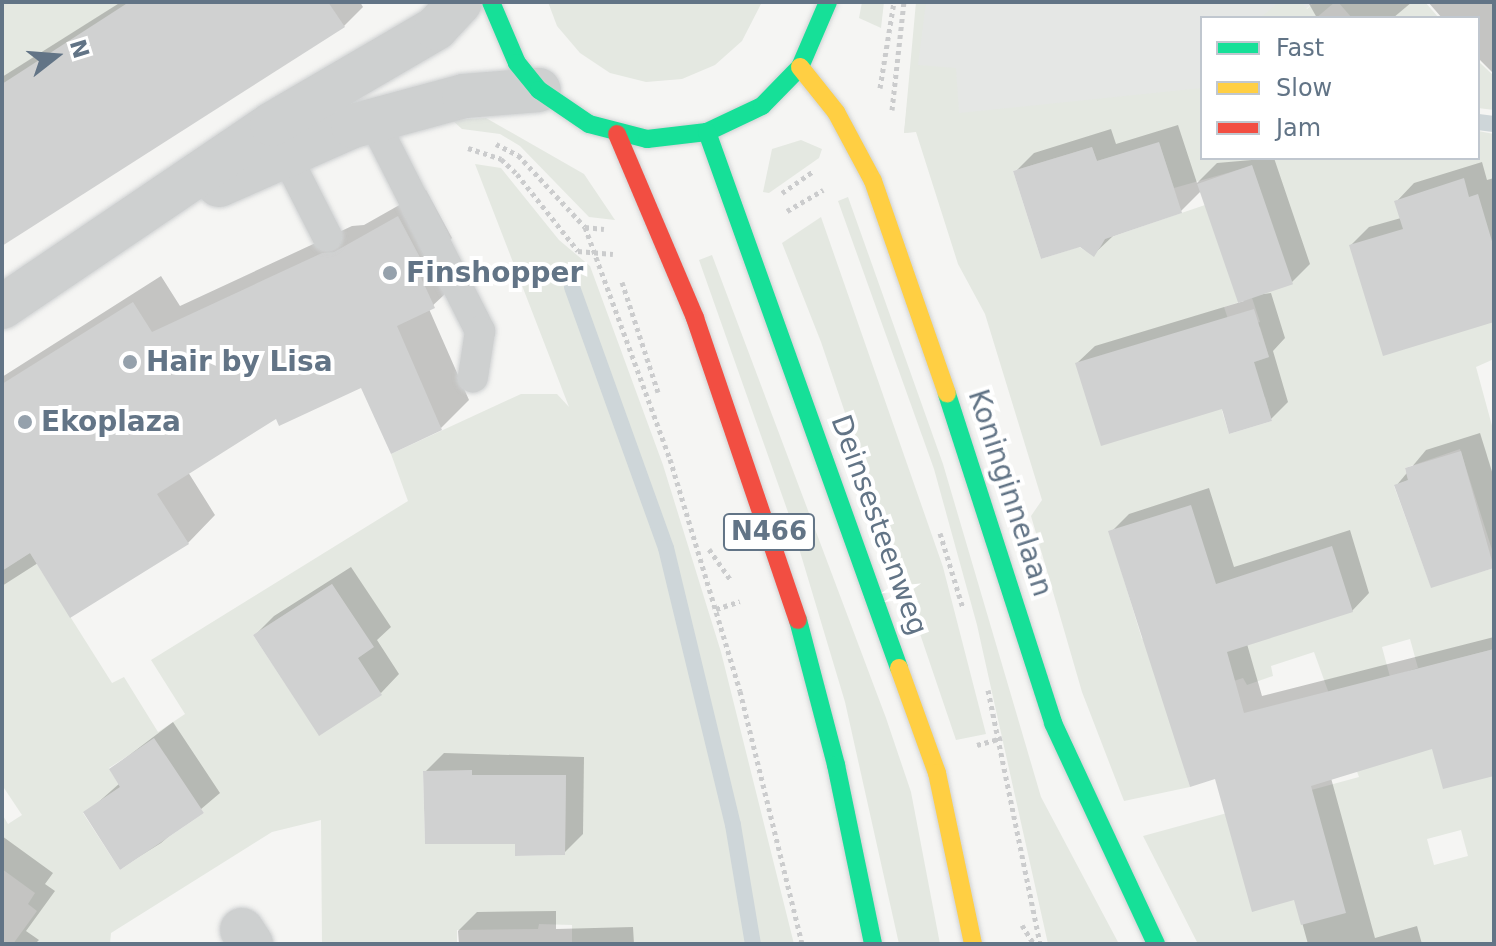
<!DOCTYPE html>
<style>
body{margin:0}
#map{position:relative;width:1496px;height:946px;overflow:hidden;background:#f5f5f3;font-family:"DejaVu Sans",sans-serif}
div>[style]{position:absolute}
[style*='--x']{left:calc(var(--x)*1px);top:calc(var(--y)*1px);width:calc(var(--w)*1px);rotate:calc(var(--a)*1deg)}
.built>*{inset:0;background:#e5e7e5}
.green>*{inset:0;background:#e4e8e1}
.shadow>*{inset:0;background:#0003}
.stream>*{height:16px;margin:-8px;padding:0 8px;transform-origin:8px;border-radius:8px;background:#ced6d9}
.building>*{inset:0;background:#d0d1d1;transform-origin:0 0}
.path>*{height:5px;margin-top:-2.5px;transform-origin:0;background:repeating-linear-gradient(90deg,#cbcccd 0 4px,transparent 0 8px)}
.roads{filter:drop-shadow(0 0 2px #d0d2d3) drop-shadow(0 0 2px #d0d2d3)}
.lane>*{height:30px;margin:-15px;padding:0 15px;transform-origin:15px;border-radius:15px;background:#ced0d0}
.street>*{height:44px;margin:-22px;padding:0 22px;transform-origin:22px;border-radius:22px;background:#ced0d0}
.fast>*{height:18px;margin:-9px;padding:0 9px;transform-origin:9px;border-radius:9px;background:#16e098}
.slow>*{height:18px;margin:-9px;padding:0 9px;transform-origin:9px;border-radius:9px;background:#ffcf43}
.jam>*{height:18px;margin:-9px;padding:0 9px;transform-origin:9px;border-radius:9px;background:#f24e42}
.dots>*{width:22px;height:22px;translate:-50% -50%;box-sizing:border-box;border:4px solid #fff;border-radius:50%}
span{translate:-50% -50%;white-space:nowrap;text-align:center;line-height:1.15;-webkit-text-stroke:8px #fff;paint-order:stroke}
.shield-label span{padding:2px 6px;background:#fff;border:2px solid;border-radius:6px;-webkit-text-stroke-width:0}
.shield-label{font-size:26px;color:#627486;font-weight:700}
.poi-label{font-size:28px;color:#627486;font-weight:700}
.left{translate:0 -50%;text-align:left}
.street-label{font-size:28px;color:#627486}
.frame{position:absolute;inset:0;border:4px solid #627486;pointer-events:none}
.legend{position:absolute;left:1200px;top:16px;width:280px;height:144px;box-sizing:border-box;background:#fff;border:2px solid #c0c7cf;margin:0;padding:10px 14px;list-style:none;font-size:24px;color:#627486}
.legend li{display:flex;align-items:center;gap:16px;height:40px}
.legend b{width:40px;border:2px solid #c0c7cf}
.north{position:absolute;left:16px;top:16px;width:80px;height:80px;-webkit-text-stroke:6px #fff;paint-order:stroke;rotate:73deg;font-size:22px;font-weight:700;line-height:32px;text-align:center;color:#627486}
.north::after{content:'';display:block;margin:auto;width:28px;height:36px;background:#627486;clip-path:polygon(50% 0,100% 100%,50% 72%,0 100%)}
</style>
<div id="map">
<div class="built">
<div style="clip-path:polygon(919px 2px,1314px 2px,1296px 18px,1202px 18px,1202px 101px,904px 133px)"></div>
</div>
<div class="green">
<div style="clip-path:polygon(2px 2px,150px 2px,2px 84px)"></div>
<div style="clip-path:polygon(548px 2px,762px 2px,742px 41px,715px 65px,682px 79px,646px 82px,610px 73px,580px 53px,557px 26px)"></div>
<div style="clip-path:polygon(862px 2px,884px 2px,881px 28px,859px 18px)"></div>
<div style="clip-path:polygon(evenodd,916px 2px,926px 2px,918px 65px,956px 68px,959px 113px,1202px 88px,1202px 158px,1478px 158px,1478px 131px,1494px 134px,1494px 359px,1476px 367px,1494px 433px,1494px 556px,1460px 449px,1405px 468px,1408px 480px,1394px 486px,1431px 587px,1494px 568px,1494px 649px,1418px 669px,1494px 776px,1494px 944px,1198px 944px,1143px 836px,1359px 777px,1314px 652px,1271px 666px,1273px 676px,1247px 685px,1243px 678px,1165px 703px,1190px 787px,1124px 801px,1082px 692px,1031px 516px,1042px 500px,985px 314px,958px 264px,916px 132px,904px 133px,916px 2px,1159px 143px,1174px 188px,1252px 166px,1280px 249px,1219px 241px,1205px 205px,1105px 239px,1100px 248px,1086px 251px,1079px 247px,1041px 259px,1013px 171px,1092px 147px,1097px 161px,1159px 143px,916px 2px,1252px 298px,1260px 322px,1232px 331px,1224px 307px,1252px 298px,916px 2px,1260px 327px,1269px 357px,1248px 364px,1239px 334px,1260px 327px,916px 2px,1265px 397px,1272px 421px,1229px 434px,1222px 411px,1265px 397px,916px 2px,1109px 531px,1224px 613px,1142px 639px,1109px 531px,916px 2px,1410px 639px,1418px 668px,1390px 677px,1382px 647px,1410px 639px,916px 2px,1461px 830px,1468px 856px,1434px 865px,1427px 839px,1461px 830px)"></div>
<div style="clip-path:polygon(1279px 2px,1301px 2px,1307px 9px,1314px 2px,1335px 2px,1316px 18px,1260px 18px)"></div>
<div style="clip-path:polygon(1338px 2px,1425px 2px,1439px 18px,1352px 18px)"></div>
<div style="clip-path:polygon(1478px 61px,1494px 76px,1494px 110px,1478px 108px)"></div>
<div style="clip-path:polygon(486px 118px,584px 174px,615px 220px,589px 217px,520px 146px,500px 134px,462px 129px,452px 120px)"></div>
<div style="clip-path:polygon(801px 140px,822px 149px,819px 158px,769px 193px,763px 192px,772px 149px)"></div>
<div style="clip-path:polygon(evenodd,475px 164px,501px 168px,559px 240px,590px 266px,663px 465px,721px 652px,794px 944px,572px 944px,572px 925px,539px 924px,538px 929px,457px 930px,457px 944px,322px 944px,321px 820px,272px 832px,111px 933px,110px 944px,13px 944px,37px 911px,28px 904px,35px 893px,2px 869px,2px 814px,8px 824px,22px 815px,2px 785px,2px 562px,6px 568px,30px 553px,112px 683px,124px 677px,158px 732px,185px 714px,151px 660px,408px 501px,391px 454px,521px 394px,557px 394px,569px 407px,475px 164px,332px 584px,373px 647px,358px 658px,319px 735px,253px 635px,332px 584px,475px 164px,148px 743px,166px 756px,204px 813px,120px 870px,83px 813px,120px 787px,109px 768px,148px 743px,475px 164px,423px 771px,472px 771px,472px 781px,566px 775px,565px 855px,516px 856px,515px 844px,425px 844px,423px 771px)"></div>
<div style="clip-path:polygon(848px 197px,943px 464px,1041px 797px,1119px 944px,1048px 944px,977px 625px,934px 469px,838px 201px)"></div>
<div style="clip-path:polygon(821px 217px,943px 567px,986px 734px,956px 740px,821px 342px,782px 243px)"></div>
<div style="clip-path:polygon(712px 255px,886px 718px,911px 792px,940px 944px,899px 944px,845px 702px,789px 515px,699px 260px)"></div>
</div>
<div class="shadow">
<div style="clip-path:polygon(121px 2px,360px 2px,363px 7px,344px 26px,2px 243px,2px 77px)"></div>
<div style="clip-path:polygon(1308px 2px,1412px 2px,1393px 18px,1317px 18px)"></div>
<div style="clip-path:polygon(1428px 2px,1494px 2px,1494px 74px,1478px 58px,1478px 18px,1442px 18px)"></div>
<div style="clip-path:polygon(1178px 125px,1197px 183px,1217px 163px,1274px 158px,1310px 264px,1291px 283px,1249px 296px,1271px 293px,1285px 338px,1273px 351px,1288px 402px,1271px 419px,1077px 363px,1095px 346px,1244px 301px,1202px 190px,1181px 211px,1113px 236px,1094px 254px,1015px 172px,1034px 153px,1111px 129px,1116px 144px)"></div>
<div style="clip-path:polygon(1482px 162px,1487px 180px,1494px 178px,1494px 320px,1351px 245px,1369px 227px,1401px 218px,1396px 202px,1414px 183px)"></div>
<div style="clip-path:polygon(426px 190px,452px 238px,446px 244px,461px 279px,429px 309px,469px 400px,441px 428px,362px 385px,276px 416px,188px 472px,215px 515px,188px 543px,38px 563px,2px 586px,2px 377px,161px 276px,180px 306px,352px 226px,364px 225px)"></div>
<div style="clip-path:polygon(1480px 433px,1494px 478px,1494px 566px,1432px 585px,1396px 486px,1426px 450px)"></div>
<div style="clip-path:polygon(1209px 488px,1234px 567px,1350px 530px,1369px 593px,1352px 611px,1247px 644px,1262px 696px,1494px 637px,1494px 774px,1434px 746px,1331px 778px,1375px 938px,1417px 926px,1422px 944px,1308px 944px,1295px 897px,1217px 777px,1111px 532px,1129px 514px)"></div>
<div style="clip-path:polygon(351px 567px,391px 627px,377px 640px,399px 674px,381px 693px,255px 635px,274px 616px)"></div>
<div style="clip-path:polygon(173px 722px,220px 793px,161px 843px,121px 868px,86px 813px,120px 783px,111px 769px)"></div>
<div style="clip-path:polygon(444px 753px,584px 757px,583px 834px,564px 853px,517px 842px,425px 772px)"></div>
<div style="clip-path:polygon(2px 836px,53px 873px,45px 884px,55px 891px,26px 931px,39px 940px,35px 944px,2px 944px)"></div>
<div style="clip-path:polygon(556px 911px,556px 929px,633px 927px,634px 944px,459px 944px,458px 931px,477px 912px)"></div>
</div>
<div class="stream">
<div style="--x:1478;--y:122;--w:16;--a:7"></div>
<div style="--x:572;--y:287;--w:277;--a:70.2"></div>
<div style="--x:666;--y:548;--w:285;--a:76.4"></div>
<div style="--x:733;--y:825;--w:121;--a:80.5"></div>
</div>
<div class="building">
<div style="clip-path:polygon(129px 2px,328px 2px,345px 27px,2px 246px,2px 84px)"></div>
<div style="clip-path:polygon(1159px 142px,1182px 213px,1105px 239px,1094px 257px,1080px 247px,1041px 259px,1013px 171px,1092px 147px,1097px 161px)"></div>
<div style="left:1252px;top:165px;width:126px;height:58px;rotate:71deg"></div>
<div style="clip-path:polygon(1464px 178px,1469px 197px,1478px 194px,1494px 248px,1494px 322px,1383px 356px,1349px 245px,1403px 229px,1394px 201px)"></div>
<div style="clip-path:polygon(398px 216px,425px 267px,418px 271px,435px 308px,397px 326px,442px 430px,391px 454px,361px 388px,279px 426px,276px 419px,157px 494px,189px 544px,70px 618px,30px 553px,2px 571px,2px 384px,133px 302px,152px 332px,322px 253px,334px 252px)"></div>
<div style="clip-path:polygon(1254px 309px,1269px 357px,1254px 362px,1272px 421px,1229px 434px,1222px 409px,1101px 446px,1075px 363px)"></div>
<div style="clip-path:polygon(1461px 451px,1494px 568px,1431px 588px,1394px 485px,1408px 480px,1405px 468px)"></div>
<div style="clip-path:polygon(1191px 505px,1216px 584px,1332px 546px,1353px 612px,1227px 652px,1244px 713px,1494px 649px,1494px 776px,1443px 789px,1432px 749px,1311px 786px,1346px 913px,1301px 925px,1294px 900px,1252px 912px,1215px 779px,1190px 787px,1108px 531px)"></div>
<div style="clip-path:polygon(332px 584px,374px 647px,358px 658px,382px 695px,319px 736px,253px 635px)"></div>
<div style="clip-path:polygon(154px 738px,204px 813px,120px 870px,83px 812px,120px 787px,109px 769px)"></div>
<div style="clip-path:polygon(472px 770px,472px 775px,566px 775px,565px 855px,515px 856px,515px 844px,425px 844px,423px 771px)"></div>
</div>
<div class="path">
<div style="--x:880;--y:88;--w:87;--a:-80.8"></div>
<div style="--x:892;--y:110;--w:109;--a:-83.7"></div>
<div style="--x:496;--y:144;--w:25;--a:27"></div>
<div style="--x:518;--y:155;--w:98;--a:47.1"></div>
<div style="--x:585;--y:227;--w:19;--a:6"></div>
<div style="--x:468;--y:148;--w:35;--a:18"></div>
<div style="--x:501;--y:159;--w:22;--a:43"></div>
<div style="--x:517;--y:174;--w:98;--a:51.6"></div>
<div style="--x:578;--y:251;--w:35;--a:5"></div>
<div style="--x:782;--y:193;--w:38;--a:-35"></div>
<div style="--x:787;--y:211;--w:42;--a:-30.3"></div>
<div style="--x:585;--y:227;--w:247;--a:69.9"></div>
<div style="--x:670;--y:459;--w:242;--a:73.2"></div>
<div style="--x:740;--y:691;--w:260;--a:76.2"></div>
<div style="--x:622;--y:282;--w:116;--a:71.9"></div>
<div style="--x:940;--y:533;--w:78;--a:73"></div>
<div style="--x:709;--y:549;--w:38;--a:55"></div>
<div style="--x:716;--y:609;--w:25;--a:-18"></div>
<div style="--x:988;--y:690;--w:259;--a:78.4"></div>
<div style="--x:977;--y:745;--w:26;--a:-16"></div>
<div style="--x:1022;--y:925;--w:22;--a:58"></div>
</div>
<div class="roads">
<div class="lane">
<div style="--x:373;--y:120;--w:237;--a:63.1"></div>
<div style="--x:480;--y:331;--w:47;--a:98.7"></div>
<div style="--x:277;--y:138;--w:110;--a:63"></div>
</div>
<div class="street">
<div style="--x:219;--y:185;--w:146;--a:-23.8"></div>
<div style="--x:353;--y:126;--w:115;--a:-15.1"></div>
<div style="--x:464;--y:96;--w:75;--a:-4.6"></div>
<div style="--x:2;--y:307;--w:326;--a:-34.1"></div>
<div style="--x:272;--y:124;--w:190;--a:-30.3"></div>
<div style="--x:436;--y:28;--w:35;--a:-47"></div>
<div style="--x:242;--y:930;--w:17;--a:57"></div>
</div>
<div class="fast">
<div style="--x:491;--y:2;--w:66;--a:66.9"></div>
<div style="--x:517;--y:63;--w:35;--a:51"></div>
<div style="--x:539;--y:90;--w:60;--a:34.2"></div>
<div style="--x:589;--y:124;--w:60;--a:14.5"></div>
<div style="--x:647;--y:139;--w:60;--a:-6.7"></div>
<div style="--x:707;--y:132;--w:61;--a:-25.3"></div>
<div style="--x:762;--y:106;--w:54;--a:-45.7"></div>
<div style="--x:800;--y:67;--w:71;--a:-66.7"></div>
<div style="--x:707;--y:132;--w:569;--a:70.29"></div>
<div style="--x:947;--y:394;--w:346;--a:72.1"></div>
<div style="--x:1053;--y:723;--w:244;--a:65"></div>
<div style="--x:798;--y:620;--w:150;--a:75.3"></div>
<div style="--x:836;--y:765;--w:183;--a:78.3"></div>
</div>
<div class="slow">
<div style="--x:800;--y:67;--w:58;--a:51.3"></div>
<div style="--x:836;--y:112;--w:78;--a:61.8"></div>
<div style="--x:873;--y:181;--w:225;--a:70.8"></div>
<div style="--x:899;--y:668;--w:112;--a:70.1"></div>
<div style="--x:937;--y:773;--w:175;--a:78.1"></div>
</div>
<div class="jam">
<div style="--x:617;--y:134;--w:200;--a:67"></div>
<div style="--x:695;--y:318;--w:319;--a:71.2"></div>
</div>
</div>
<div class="dots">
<div style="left:390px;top:273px;background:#95a1ac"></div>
<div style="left:130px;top:362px;background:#95a1ac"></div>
<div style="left:25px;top:422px;background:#95a1ac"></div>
</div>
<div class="shield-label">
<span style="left:769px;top:532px">N466</span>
</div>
<div class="poi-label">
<span class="left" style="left:406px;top:273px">Finshopper</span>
<span class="left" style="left:146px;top:362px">Hair by Lisa</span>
<span class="left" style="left:41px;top:422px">Ekoplaza</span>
</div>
<div class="street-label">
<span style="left:1010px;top:493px;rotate:72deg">Koninginnelaan</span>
<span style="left:879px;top:525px;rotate:70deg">Deinsesteenweg</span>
</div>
<div class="frame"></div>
<ul class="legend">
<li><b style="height:10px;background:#16e098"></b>Fast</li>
<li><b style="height:10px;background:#ffcf43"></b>Slow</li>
<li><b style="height:10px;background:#f24e42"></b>Jam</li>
</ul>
<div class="north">N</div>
</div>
